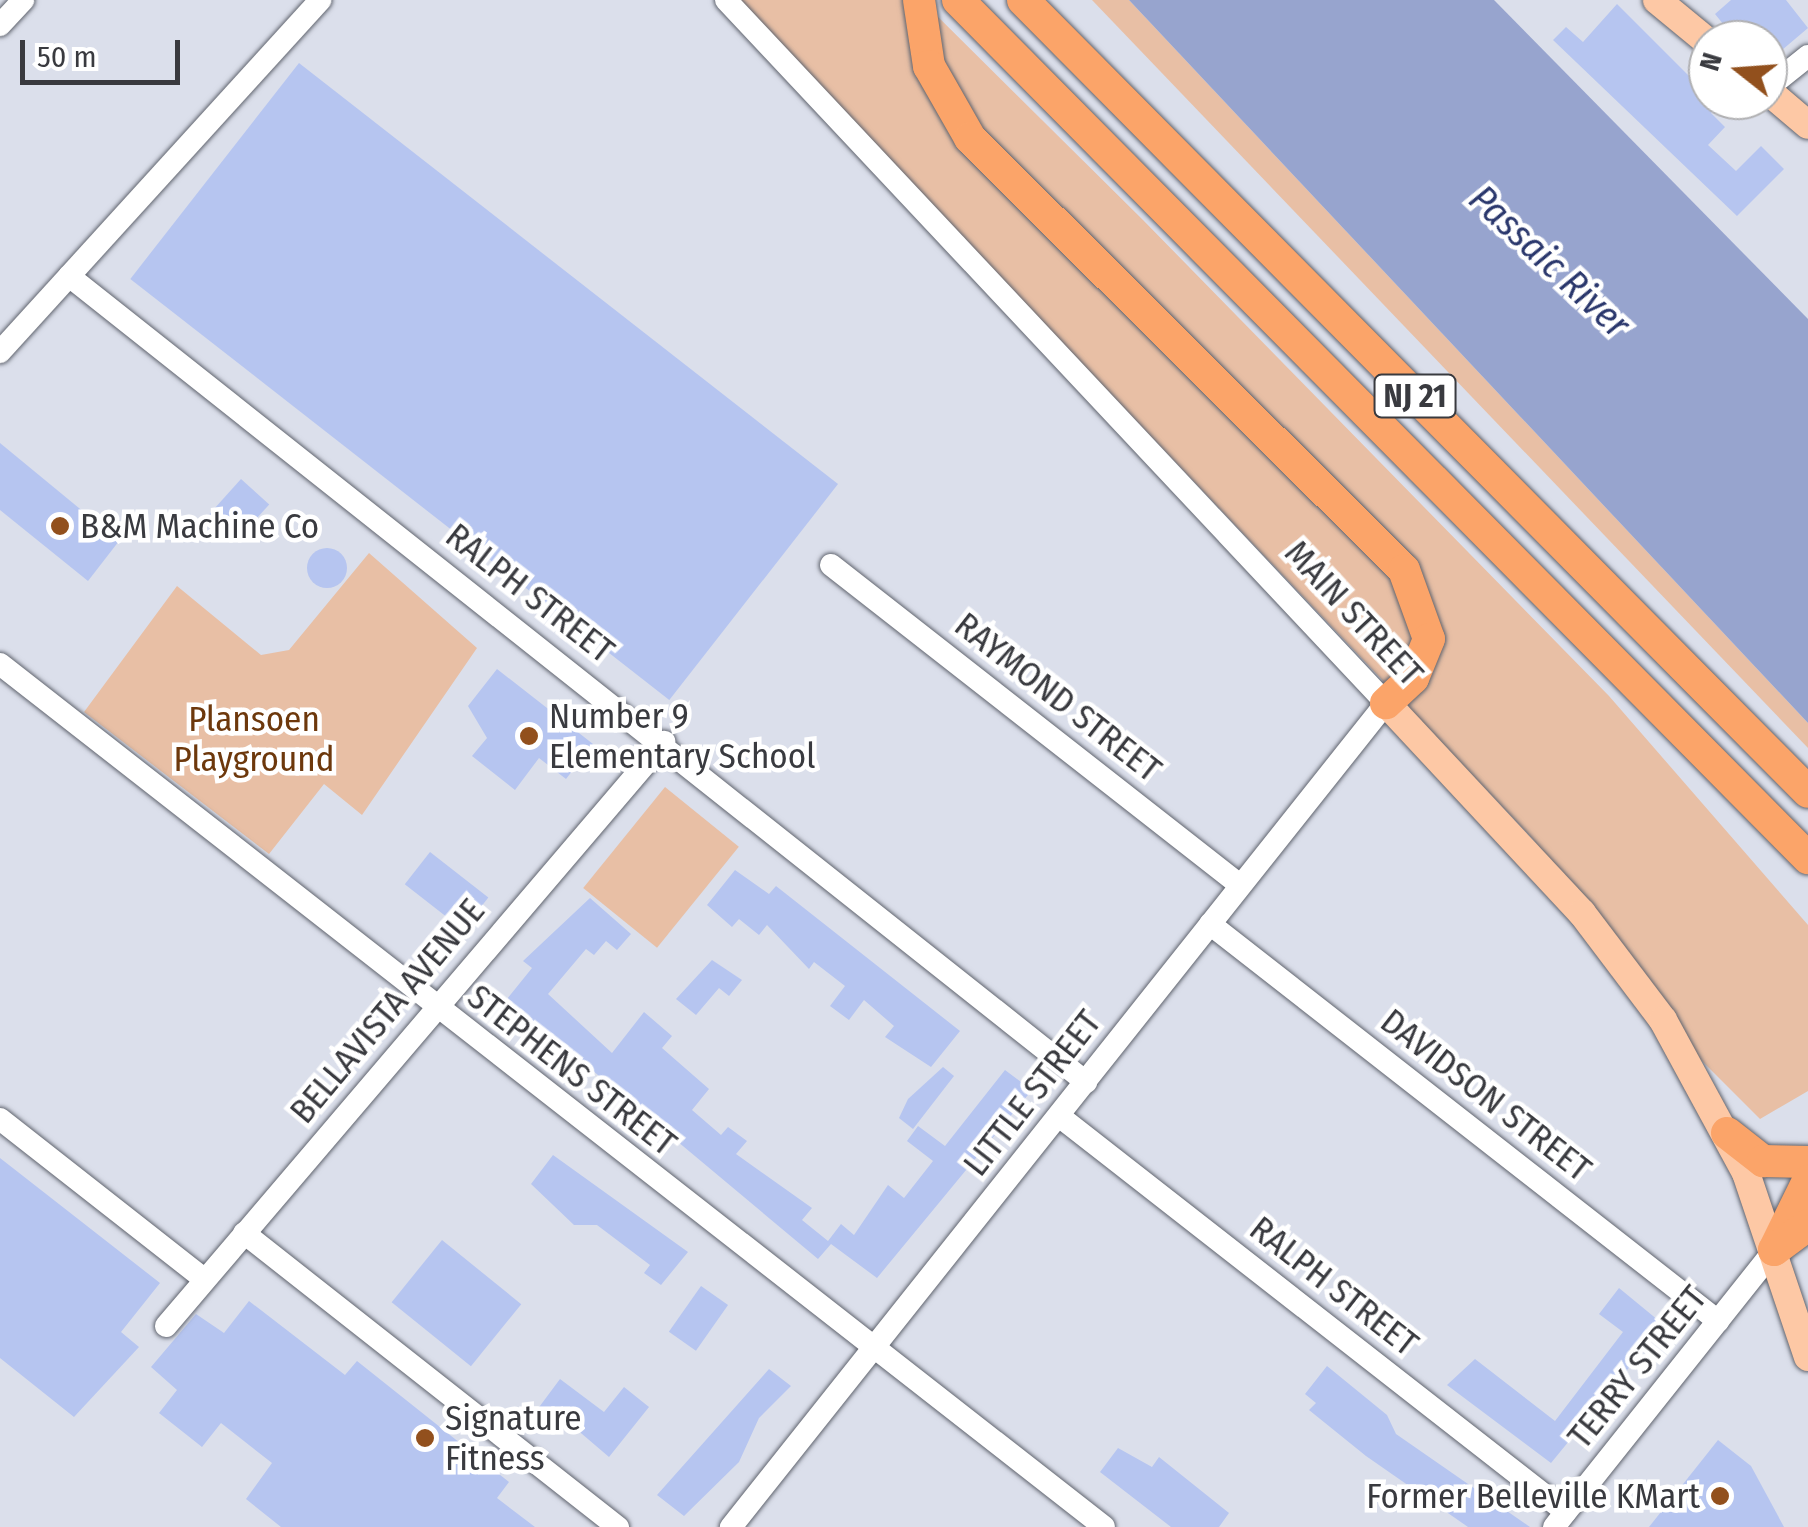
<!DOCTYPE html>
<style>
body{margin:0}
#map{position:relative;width:1808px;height:1527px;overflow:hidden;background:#dbdfeb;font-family:"Fira Sans Condensed",sans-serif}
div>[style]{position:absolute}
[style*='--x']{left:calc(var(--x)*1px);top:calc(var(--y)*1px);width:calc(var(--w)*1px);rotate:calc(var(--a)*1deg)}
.green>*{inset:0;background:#e8bfa5;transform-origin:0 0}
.water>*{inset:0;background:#97a4ce}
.building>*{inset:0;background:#b6c5f0;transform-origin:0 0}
.round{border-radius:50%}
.roads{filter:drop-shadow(0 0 2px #60646e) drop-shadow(0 0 2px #60646e)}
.minor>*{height:22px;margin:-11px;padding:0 11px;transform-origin:11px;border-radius:11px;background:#fff}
.major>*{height:28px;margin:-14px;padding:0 14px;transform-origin:14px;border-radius:14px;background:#fdc8a5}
.highway>*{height:32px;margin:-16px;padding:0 16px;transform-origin:16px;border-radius:16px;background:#fba469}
.dots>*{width:28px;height:28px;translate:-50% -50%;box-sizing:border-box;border:5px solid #fff;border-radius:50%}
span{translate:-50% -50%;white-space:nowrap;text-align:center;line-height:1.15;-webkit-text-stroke:9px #fff;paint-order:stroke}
.shield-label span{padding:2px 8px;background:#fff;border:2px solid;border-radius:8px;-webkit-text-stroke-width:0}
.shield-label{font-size:32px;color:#393a3f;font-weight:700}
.poi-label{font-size:35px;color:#393a3f}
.left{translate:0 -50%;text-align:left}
.right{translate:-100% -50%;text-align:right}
.street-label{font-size:35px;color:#393a3f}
.park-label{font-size:35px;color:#6d380c}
.water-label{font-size:38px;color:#2a376c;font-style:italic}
.north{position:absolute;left:1688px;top:20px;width:100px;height:100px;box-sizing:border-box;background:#fff;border:2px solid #b0b0b2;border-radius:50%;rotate:287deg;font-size:28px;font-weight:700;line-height:40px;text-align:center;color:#393a3f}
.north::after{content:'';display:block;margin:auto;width:35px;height:45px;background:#92501d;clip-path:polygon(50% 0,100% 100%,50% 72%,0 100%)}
.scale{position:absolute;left:20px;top:40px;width:160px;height:45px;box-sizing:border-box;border:5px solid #393a3f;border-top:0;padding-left:12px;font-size:30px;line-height:35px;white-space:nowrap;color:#393a3f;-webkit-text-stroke:8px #fff;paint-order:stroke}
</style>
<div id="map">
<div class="green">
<div style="clip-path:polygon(737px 0,921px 0,1143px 220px,1609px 696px,1808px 925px,1808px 1091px,1760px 1119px,1698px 1057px,1533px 839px)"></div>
<div style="clip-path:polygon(1092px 0,1129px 0,1808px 723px,1808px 748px)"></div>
<div style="clip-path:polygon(369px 553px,477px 648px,362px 815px,324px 784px,269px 854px,84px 712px,177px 586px,261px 655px,289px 650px)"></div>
<div style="left:665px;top:787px;width:95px;height:130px;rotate:39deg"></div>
</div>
<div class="water">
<div style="clip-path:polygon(1129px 0,1494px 0,1808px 319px,1808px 723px)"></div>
</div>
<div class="building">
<div style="clip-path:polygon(1731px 0,1786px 0,1808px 28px,1782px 50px,1765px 28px,1736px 40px,1715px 14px)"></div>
<div style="clip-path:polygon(1617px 4px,1718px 105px,1711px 113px,1725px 127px,1708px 145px,1736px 171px,1761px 146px,1784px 169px,1737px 216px,1553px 40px,1566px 27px,1583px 42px)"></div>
<div style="left:299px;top:63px;width:684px;height:274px;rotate:38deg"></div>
<div style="clip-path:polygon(0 443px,119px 541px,88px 581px,0 510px)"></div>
<div style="left:241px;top:479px;width:38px;height:47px;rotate:42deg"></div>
<div class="round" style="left:307px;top:548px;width:40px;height:40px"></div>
<div style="clip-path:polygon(497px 669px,593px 744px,566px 779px,539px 758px,515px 790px,472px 756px,487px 738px,468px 706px)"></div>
<div style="left:430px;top:852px;width:74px;height:41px;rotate:38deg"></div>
<div style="clip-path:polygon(735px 870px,769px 894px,776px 886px,960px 1031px,931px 1067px,885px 1037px,894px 1026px,864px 1000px,849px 1020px,830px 1006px,845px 986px,814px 962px,809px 969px,767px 925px,759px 935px,739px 919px,732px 927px,707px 905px)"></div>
<div style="clip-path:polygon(590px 898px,631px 934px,617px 950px,606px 941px,594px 955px,586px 949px,548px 994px,612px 1053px,644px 1012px,672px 1036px,662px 1048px,709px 1089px,692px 1110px,721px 1135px,728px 1127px,747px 1141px,736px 1154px,812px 1208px,802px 1220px,828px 1241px,841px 1224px,854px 1235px,888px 1185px,904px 1198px,933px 1161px,907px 1141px,918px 1126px,945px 1146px,1005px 1070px,1032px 1090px,877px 1278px,831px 1244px,818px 1259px,507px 999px,532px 968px,523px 961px)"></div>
<div style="clip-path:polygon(712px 960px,742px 980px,729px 996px,719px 988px,696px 1015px,676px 999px)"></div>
<div style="clip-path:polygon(943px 1067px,954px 1076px,913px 1129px,899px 1118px,908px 1099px)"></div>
<div style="clip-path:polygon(553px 1155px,688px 1252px,661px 1285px,644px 1273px,650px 1265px,597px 1225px,574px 1225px,531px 1184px)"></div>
<div style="clip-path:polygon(0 1158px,160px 1283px,121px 1332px,139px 1347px,74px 1417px,0 1358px)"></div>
<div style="left:442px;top:1240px;width:102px;height:80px;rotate:39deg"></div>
<div style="left:701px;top:1286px;width:33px;height:56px;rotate:35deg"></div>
<div style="clip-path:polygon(1619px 1288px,1664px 1325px,1551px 1463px,1447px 1385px,1475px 1359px,1555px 1421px,1623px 1332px,1599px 1314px)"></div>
<div style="clip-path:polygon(249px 1301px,345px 1375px,357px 1361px,509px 1482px,497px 1498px,535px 1527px,281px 1527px,246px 1499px,272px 1463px,221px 1423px,202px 1447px,159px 1413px,177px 1390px,151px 1367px,196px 1314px,224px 1333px)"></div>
<div style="clip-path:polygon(1327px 1366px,1387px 1415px,1396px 1434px,1530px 1527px,1468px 1527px,1366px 1456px,1309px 1410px,1316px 1403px,1305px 1394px)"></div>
<div style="clip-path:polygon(769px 1369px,791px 1386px,759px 1418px,739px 1462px,684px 1516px,657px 1495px)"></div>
<div style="clip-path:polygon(560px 1379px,604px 1412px,624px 1387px,649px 1407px,609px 1457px,561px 1416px,551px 1427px,534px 1414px)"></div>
<div style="clip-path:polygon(1718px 1440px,1751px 1466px,1784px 1527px,1649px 1527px)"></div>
<div style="clip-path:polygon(1118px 1448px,1152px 1467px,1159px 1457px,1229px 1513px,1219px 1527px,1171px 1527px,1100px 1472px)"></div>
</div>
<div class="roads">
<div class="minor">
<div style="--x:726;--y:0;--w:964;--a:46.81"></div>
<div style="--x:1386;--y:703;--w:1053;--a:128.48"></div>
<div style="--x:0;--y:25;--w:34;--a:-47"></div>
<div style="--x:1768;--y:88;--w:51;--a:-38.7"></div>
<div style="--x:69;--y:276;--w:1298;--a:38.4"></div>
<div style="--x:0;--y:352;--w:476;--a:-47.7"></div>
<div style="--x:831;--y:565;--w:519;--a:38.04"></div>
<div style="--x:0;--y:664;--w:1401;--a:38.01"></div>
<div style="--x:1210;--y:924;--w:645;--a:38.01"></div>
<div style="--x:1059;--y:1116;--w:643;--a:37.99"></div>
<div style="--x:0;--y:1119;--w:259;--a:38.1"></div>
<div style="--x:244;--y:1233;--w:476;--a:38.2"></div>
<div style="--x:166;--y:1326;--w:768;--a:-49.54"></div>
<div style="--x:1554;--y:1527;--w:354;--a:-51.5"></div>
</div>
<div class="major">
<div style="--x:1657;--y:0;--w:66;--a:39.5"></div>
<div style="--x:1768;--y:91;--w:52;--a:40.4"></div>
<div style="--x:1386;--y:703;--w:287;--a:47"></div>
<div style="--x:1582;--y:913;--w:134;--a:52.9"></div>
<div style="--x:1663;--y:1020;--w:174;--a:61.5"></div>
<div style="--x:1746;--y:1173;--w:194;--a:71.4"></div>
</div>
<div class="highway">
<div style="--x:919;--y:0;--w:67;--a:81.4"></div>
<div style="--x:929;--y:66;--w:83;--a:60.3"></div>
<div style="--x:970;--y:138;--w:612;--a:44.87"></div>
<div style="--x:1404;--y:570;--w:73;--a:70.1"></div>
<div style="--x:1429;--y:639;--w:42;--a:112.3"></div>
<div style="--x:1413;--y:678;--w:37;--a:137"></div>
<div style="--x:958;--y:0;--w:1208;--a:45.27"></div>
<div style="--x:1023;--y:0;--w:1115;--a:45.25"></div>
<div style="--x:1727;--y:1133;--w:46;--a:37.9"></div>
<div style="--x:1763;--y:1161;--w:45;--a:1.3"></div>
<div style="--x:1774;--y:1250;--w:77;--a:-63.8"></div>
<div style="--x:1774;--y:1250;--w:42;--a:-36.3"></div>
</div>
</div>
<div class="dots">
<div style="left:60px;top:526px;background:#92501d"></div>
<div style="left:529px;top:736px;background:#92501d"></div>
<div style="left:425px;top:1438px;background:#92501d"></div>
<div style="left:1720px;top:1496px;background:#92501d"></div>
</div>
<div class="shield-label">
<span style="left:1415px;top:396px">NJ 21</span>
</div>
<div class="poi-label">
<span class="left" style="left:80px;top:526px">B&amp;M Machine Co</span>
<span class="left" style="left:549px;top:736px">Number 9<br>Elementary School</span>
<span class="left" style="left:445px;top:1438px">Signature<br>Fitness</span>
<span class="right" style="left:1700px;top:1496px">Former Belleville KMart</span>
</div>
<div class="street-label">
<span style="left:530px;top:593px;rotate:38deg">RALPH STREET</span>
<span style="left:1354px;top:613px;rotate:47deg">MAIN STREET</span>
<span style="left:1058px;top:697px;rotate:38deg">RAYMOND STREET</span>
<span style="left:387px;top:1011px;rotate:-50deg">BELLAVISTA AVENUE</span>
<span style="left:572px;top:1070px;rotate:38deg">STEPHENS STREET</span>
<span style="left:1032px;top:1093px;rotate:-52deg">LITTLE STREET</span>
<span style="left:1486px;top:1095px;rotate:38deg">DAVIDSON STREET</span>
<span style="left:1334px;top:1286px;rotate:38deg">RALPH STREET</span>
<span style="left:1637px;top:1367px;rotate:-51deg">TERRY STREET</span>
</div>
<div class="park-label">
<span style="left:254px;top:739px">Plansoen<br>Playground</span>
</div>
<div class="water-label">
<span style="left:1549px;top:262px;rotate:43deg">Passaic River</span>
</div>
<div class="north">N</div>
<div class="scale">50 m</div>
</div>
